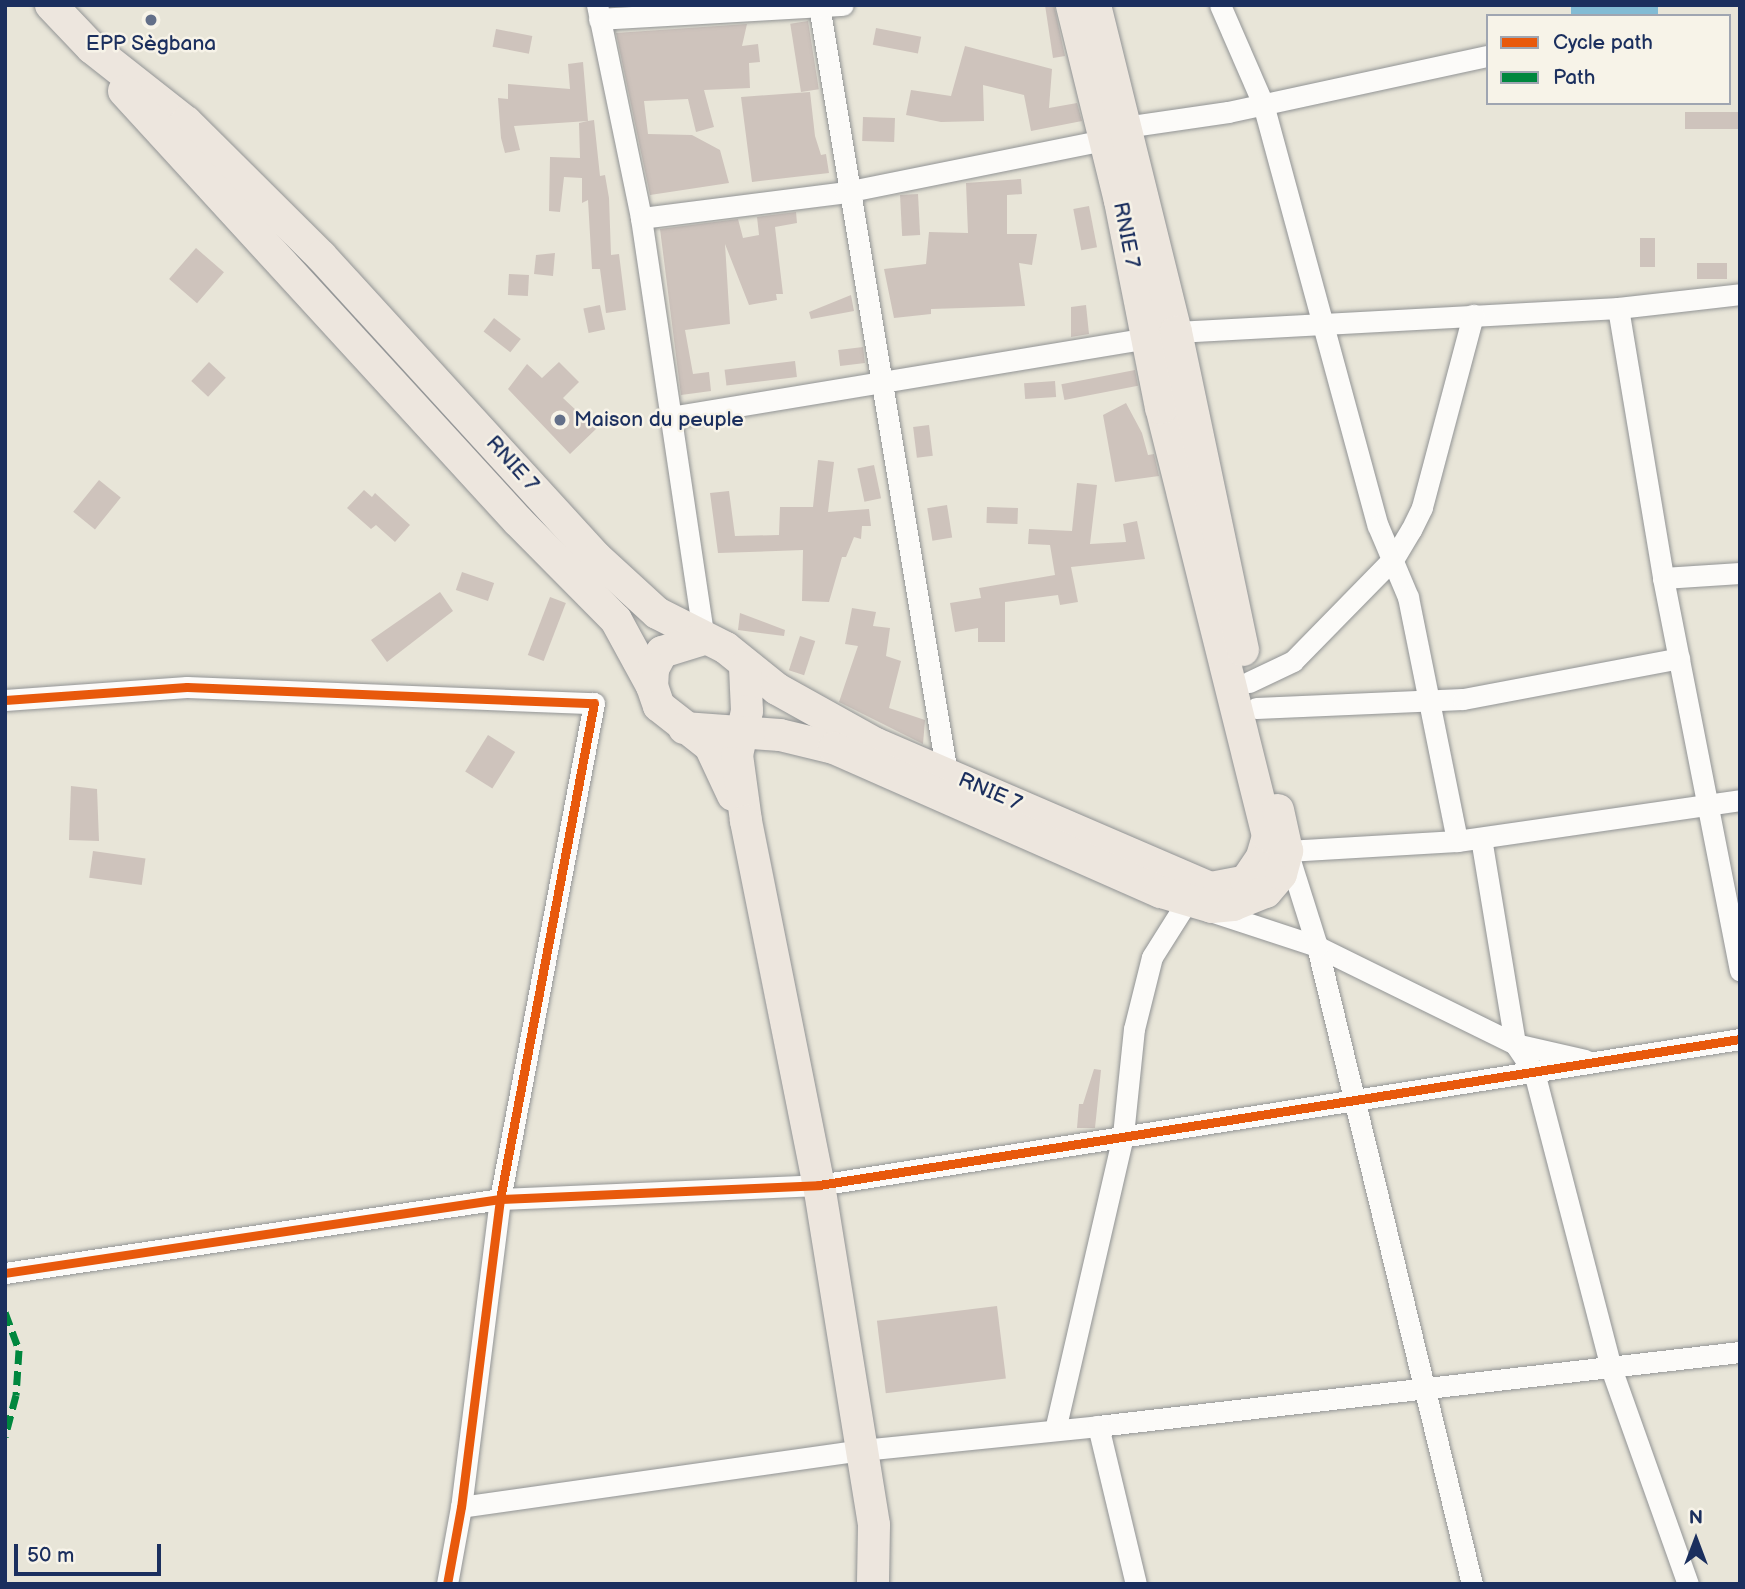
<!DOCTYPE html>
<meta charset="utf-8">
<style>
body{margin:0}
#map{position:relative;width:1745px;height:1589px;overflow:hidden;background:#e8e5d8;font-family:"Balsamiq Sans",sans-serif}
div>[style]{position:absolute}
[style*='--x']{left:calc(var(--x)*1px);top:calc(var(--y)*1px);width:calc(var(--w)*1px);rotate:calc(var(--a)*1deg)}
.water>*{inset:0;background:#82bbd4;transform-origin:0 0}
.building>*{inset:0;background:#cec3bc;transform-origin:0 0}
.roads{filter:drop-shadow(0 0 2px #929495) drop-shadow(0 0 2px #929495)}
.street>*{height:21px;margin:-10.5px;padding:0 10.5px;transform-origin:10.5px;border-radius:10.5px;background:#fcfbf9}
.primary>*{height:32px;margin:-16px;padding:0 16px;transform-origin:16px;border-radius:16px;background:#ede6de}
.quiet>*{height:7px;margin-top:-3.5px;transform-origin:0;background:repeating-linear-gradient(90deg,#00873e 0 14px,transparent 0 21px)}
.cycleway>*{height:9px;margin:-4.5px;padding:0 4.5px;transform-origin:4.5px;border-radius:4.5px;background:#e8590c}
.dots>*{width:19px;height:19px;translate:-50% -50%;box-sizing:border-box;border:4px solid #f7f3e8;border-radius:50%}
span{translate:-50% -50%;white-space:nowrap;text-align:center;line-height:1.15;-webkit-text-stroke:5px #f7f3e8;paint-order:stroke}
.poi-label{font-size:21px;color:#1b2f5e}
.left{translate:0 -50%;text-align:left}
.street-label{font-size:21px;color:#1b2f5e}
.frame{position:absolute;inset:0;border:7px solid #1b2f5e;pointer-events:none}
.legend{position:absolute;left:1486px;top:14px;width:245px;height:91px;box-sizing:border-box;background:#f7f3e8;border:2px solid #9fa5b1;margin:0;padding:9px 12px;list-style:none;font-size:21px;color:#1b2f5e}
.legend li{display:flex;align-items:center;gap:14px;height:35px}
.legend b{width:35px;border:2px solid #9fa5b1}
.north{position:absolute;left:1661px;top:1505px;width:70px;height:70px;-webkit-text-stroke:5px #f7f3e8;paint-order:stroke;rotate:0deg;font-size:19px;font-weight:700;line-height:28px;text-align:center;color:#1b2f5e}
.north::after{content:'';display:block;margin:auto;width:24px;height:32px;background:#1b2f5e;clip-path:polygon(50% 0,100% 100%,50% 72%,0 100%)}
.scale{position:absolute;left:14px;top:1544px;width:147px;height:32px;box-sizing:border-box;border:4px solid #1b2f5e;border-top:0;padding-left:9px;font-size:21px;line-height:24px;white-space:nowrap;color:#1b2f5e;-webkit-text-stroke:5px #f7f3e8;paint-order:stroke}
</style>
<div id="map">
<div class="water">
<div style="left:1571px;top:5px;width:87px;height:11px"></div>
</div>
<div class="building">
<div style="clip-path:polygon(1045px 5px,1054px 5px,1065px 56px,1053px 58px)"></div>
<div style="left:808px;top:21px;width:69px;height:18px;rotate:81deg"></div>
<div style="clip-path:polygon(747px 24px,742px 46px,758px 44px,760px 62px,749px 63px,750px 88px,704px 90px,714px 127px,696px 132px,688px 99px,644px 101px,648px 134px,692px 135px,720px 150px,729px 183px,650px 195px,616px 33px)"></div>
<div style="left:876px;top:28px;width:46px;height:17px;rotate:11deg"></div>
<div style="left:496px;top:29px;width:37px;height:18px;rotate:11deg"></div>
<div style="clip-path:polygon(965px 46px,1052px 69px,1049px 108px,1077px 103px,1082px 121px,1031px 131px,1024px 95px,983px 85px,984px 121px,941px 122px,906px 115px,911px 90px,951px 96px)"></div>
<div style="clip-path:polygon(583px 62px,588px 121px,594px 120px,600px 176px,605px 175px,609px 198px,611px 255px,619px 254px,626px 310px,606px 313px,600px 269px,592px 269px,588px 200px,582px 203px,582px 178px,564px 177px,560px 212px,549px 211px,550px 157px,580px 158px,579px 123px,588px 121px,514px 126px,520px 150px,505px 153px,501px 138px,498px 98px,508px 99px,508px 84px,570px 89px,568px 64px)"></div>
<div style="clip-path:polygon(810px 92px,815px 136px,821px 155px,826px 154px,829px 173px,752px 182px,741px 97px)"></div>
<div style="left:1740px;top:112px;width:17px;height:55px;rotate:90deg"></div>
<div style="left:863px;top:117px;width:32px;height:24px;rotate:2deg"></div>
<div style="clip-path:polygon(1021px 179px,1022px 194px,1007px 195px,1007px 234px,1037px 234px,1032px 265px,1019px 263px,1025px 306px,931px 309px,931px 314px,894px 318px,884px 269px,926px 264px,929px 232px,968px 233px,966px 183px)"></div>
<div style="left:918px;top:194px;width:41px;height:18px;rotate:87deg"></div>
<div style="left:1089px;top:206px;width:42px;height:16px;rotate:79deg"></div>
<div style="clip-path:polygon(796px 212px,797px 223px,775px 227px,783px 294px,776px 294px,777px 300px,749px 305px,725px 244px,730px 324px,685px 330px,693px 374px,709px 372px,711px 391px,681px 395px,660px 229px,738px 219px,743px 238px,759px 235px,757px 217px)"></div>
<div style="left:1640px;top:238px;width:15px;height:29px"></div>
<div style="left:196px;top:248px;width:37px;height:41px;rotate:41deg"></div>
<div style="clip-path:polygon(555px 253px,553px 276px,534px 274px,536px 255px)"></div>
<div style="left:1727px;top:263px;width:16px;height:30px;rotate:90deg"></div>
<div style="left:509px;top:274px;width:20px;height:21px;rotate:3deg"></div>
<div style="clip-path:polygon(851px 295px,854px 311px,811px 319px,809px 312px)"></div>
<div style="left:600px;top:305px;width:25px;height:17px;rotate:78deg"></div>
<div style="clip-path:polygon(1086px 305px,1089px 334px,1071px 337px,1071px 307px)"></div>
<div style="left:494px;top:318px;width:34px;height:17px;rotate:38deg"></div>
<div style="left:863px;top:347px;width:16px;height:25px;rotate:83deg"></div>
<div style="left:795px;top:361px;width:16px;height:71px;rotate:83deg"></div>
<div style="left:209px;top:362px;width:23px;height:26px;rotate:43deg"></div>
<div style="clip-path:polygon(559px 362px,579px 382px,563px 398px,596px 429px,570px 454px,508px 389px,527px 364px,542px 378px)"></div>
<div style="left:1135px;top:370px;width:16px;height:75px;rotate:79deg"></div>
<div style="left:1055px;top:381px;width:16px;height:31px;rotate:86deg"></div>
<div style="clip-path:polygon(1126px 403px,1142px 433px,1148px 455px,1154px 454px,1159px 476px,1115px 482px,1103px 415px)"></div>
<div style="left:929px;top:425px;width:31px;height:16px;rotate:83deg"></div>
<div style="clip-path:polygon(818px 460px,834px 462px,828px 512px,869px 509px,871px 526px,862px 526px,861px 539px,854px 537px,846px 557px,842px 557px,829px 602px,802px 601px,803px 550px,718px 553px,710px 493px,729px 491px,735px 536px,779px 535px,780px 507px,813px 507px)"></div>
<div style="left:874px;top:465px;width:34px;height:17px;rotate:78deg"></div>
<div style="left:99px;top:480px;width:28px;height:41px;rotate:39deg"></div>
<div style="clip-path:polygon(1077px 483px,1097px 485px,1090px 544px,1126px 542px,1123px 524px,1137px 521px,1145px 559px,1071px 567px,1078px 602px,1060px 605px,1058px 595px,1005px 602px,1005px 642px,978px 642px,978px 628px,955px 632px,950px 603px,981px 598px,979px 588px,1055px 575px,1050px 545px,1028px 544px,1029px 529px,1072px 531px)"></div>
<div style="clip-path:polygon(364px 490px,372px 497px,375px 493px,410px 525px,395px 542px,376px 525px,371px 529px,347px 508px)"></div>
<div style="left:947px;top:505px;width:33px;height:20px;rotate:81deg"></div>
<div style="left:987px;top:507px;width:31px;height:16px;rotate:2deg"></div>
<div style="left:462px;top:572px;width:34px;height:19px;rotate:19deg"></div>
<div style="clip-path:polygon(440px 592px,453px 611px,387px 662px,371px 640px)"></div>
<div style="left:550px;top:597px;width:17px;height:62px;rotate:21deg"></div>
<div style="clip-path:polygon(852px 608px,876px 612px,873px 626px,890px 628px,886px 656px,901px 661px,889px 708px,925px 720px,923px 744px,839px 702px,858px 646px,845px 644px)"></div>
<div style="clip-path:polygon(740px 613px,785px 630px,784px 636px,738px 630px)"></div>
<div style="left:800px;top:636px;width:16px;height:36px;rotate:18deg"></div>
<div style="left:488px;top:735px;width:32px;height:43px;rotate:32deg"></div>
<div style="clip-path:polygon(71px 786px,97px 789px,99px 841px,69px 840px)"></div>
<div style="left:93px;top:851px;width:53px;height:27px;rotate:8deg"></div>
<div style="clip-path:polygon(1094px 1069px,1101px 1070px,1095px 1128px,1077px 1128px,1079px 1104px,1083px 1104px)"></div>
<div style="left:997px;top:1306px;width:73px;height:121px;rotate:83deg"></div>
</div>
<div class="roads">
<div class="street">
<div style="--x:597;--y:5;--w:217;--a:78.3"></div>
<div style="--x:641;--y:218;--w:426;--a:81.5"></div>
<div style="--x:819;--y:5;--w:779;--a:80.54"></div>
<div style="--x:1220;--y:5;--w:108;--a:66.5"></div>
<div style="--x:1263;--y:104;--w:437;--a:74.8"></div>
<div style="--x:1378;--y:526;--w:77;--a:67.1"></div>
<div style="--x:1408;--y:597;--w:249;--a:78.6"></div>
<div style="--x:599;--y:19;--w:244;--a:-3.3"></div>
<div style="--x:1125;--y:127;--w:104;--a:-8.3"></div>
<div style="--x:1228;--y:112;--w:266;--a:-12.2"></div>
<div style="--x:641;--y:218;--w:207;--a:-7.2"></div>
<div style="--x:846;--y:192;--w:264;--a:-11.4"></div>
<div style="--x:1618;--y:308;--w:274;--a:80.5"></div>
<div style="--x:1663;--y:578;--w:400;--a:78.9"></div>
<div style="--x:1176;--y:332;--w:443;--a:-3.1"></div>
<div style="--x:1618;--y:308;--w:123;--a:-6.5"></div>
<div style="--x:671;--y:417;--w:483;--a:-9.4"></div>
<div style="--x:1663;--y:578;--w:77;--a:-3.7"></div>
<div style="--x:1249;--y:682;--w:49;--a:-25.5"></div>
<div style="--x:1293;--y:661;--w:144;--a:-45.6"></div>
<div style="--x:1394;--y:558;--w:33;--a:-59"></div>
<div style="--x:1411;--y:530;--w:25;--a:-64"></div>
<div style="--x:1422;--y:507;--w:199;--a:-75.1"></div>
<div style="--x:5;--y:700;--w:182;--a:-4.1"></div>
<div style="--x:187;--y:687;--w:407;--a:2.3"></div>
<div style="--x:594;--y:703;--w:505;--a:100.73"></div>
<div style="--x:500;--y:1199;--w:310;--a:97.2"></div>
<div style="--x:461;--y:1507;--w:78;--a:100.3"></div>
<div style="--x:1256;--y:708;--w:207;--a:-2.5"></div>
<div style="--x:1463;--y:699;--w:220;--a:-10.7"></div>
<div style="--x:1481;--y:838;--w:209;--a:80.6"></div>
<div style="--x:1515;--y:1044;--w:34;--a:56"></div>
<div style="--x:1534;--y:1072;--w:306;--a:75.4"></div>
<div style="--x:1611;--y:1368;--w:229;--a:70.4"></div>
<div style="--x:1310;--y:943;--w:229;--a:26.2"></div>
<div style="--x:1515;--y:1044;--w:72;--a:12.9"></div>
<div style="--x:5;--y:1273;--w:501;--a:-8.5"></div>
<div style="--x:500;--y:1199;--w:319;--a:-2.5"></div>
<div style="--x:819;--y:1185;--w:933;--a:-9.01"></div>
<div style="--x:1098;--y:1426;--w:646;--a:-6.58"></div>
<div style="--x:1055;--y:1430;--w:303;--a:-77"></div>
<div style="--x:1123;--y:1135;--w:107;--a:-84.1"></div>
<div style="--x:1134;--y:1029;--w:74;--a:-76"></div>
<div style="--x:1152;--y:957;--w:64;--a:-57.8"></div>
<div style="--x:1186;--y:903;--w:138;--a:18.2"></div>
<div style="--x:461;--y:1507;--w:406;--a:-8.1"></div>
<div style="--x:863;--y:1450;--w:236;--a:-5.8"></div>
<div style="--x:1098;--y:1426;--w:163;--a:76.5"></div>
<div style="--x:1472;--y:1584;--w:657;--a:-103.66"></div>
<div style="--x:1317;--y:946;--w:100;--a:-107.5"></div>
<div style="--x:1287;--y:851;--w:170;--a:-3.4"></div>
<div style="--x:1457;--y:841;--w:286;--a:-8.2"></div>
</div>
<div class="primary">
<div style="--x:51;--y:5;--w:59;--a:46.4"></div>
<div style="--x:92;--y:48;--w:120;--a:38.2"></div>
<div style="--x:186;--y:122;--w:190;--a:44.8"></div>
<div style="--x:321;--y:256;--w:409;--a:47.6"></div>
<div style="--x:597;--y:558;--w:81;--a:42.5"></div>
<div style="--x:657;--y:613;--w:77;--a:26.9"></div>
<div style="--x:726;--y:648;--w:65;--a:38.8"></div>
<div style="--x:777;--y:689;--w:113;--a:29.1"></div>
<div style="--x:876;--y:744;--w:365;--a:23.3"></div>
<div style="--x:1211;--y:888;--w:36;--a:-11"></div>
<div style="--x:1246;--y:881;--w:29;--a:-56"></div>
<div style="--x:1262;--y:857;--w:22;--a:-74"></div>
<div style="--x:1268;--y:836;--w:441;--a:-104"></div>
<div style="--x:1161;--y:408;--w:211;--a:-101.2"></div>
<div style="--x:1120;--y:201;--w:202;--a:-103.8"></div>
<div style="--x:1095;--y:5;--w:337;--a:76.1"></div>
<div style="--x:1176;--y:332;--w:325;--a:78.1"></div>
<div style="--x:124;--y:91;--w:583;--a:47.5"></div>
<div style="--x:518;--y:521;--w:139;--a:45.3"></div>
<div style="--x:616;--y:620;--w:75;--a:61.4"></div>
<div style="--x:704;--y:639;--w:44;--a:162.8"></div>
<div style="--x:662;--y:652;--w:19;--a:118"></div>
<div style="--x:653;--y:669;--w:17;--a:93"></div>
<div style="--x:652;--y:686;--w:21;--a:71"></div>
<div style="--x:659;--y:706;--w:65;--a:38.1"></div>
<div style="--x:710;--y:746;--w:54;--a:64.9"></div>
<div style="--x:745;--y:667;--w:44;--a:87.4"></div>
<div style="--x:747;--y:711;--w:45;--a:102.8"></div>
<div style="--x:737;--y:755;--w:67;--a:82.2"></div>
<div style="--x:746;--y:821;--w:371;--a:78.7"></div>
<div style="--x:819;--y:1185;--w:344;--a:80.8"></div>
<div style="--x:874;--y:1525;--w:59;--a:91"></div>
<div style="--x:684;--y:728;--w:96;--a:4.2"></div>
<div style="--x:780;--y:735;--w:56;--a:13.5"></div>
<div style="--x:834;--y:748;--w:357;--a:23.8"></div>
<div style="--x:1161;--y:892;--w:53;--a:16.4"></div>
<div style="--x:1212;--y:907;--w:21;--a:-5"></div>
<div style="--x:1233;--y:905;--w:35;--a:-22"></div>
<div style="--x:1266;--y:892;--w:23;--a:-50"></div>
<div style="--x:1281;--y:874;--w:24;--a:-75"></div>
<div style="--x:1287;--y:851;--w:42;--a:-102.4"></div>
</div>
</div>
<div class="quiet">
<div style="--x:5;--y:1312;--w:40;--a:69.8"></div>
<div style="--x:19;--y:1350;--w:45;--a:93.8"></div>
<div style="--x:16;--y:1395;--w:43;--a:104.7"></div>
</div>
<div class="cycleway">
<div style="--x:5;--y:700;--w:182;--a:-4.1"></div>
<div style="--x:187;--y:687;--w:407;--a:2.3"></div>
<div style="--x:594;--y:703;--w:505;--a:100.73"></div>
<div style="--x:500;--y:1199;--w:310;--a:97.2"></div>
<div style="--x:461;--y:1507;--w:78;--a:100.3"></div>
<div style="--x:5;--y:1273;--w:501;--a:-8.5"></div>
<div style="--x:500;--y:1199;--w:319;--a:-2.5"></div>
<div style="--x:819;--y:1185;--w:933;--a:-9.01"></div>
</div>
<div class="dots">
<div style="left:151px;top:20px;background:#636f89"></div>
<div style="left:560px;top:420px;background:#636f89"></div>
</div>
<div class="poi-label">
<span style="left:151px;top:44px">EPP Sègbana</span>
<span class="left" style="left:574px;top:420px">Maison du peuple</span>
</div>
<div class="street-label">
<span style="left:1126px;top:235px;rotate:79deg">RNIE 7</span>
<span style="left:512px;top:464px;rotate:48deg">RNIE 7</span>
<span style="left:990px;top:792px;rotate:23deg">RNIE 7</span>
</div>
<div class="frame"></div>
<ul class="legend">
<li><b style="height:9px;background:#e8590c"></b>Cycle path</li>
<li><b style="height:9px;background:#00873e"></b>Path</li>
</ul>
<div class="north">N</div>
<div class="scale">50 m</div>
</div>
